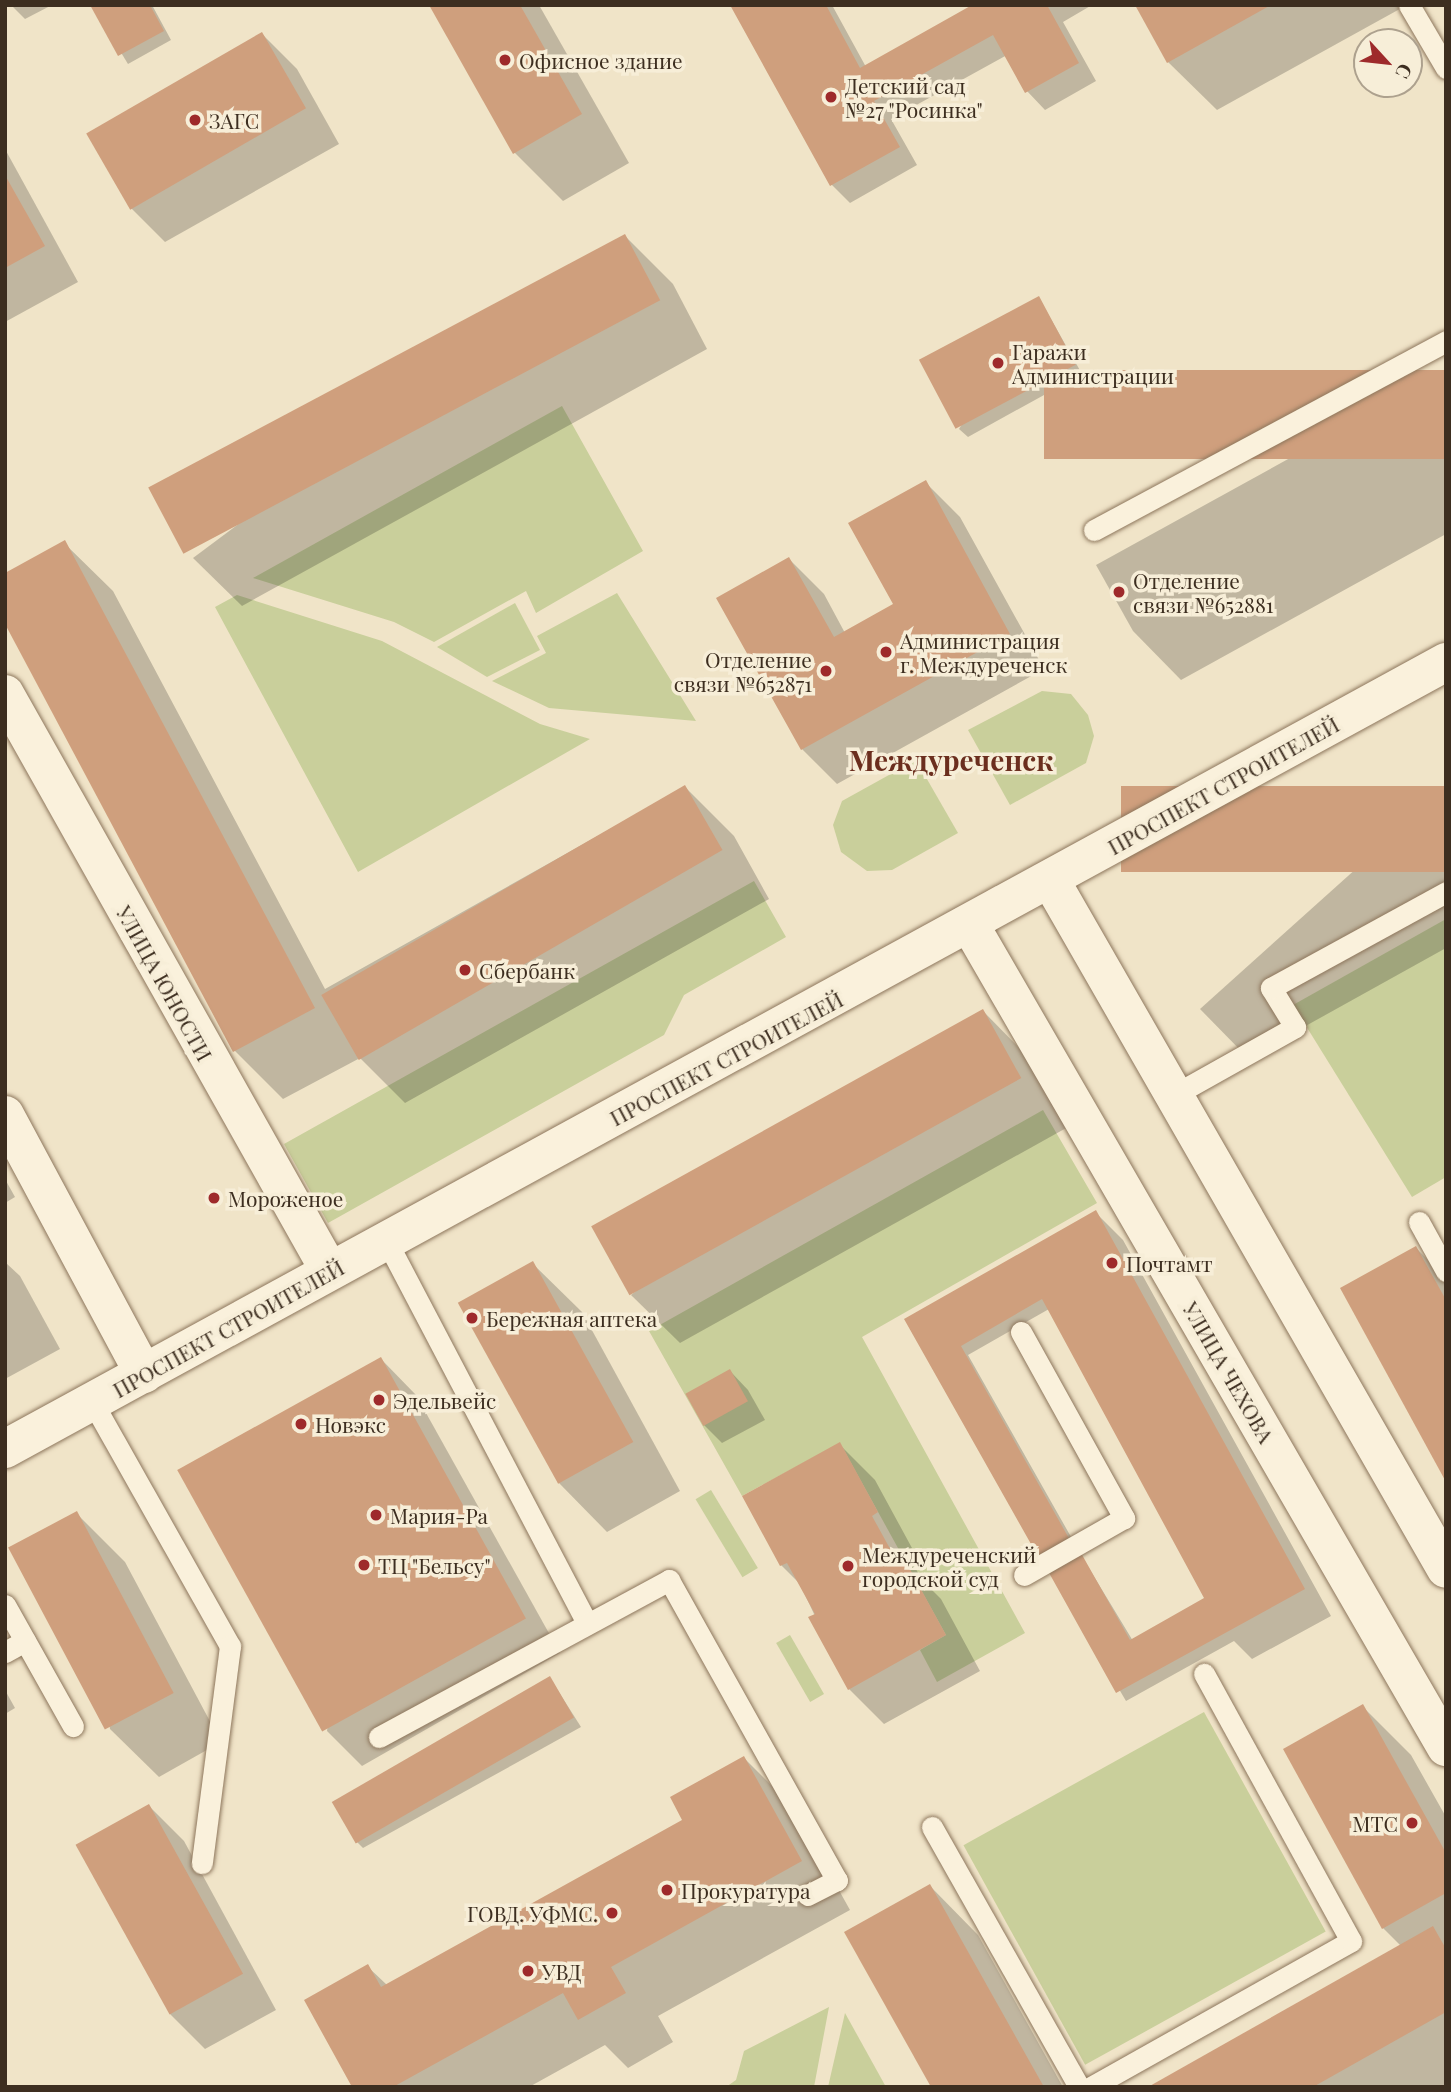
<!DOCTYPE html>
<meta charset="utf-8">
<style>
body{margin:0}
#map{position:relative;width:1451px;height:2092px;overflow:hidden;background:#f0e4c8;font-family:"Playfair Display",serif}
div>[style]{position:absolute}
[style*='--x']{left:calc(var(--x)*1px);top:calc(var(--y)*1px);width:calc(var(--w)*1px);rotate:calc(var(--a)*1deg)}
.green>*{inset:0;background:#c9cf9b;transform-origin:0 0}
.shadow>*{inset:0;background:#0003}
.building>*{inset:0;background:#cf9f7d;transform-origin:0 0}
.roads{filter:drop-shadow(0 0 2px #8d765c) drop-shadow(0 0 2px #8d765c)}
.lane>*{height:21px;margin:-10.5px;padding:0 10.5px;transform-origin:10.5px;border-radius:10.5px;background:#faf1dc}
.secondary>*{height:38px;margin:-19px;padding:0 19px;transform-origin:19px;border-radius:19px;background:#faf1dc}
.dots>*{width:19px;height:19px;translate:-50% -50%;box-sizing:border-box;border:4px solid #f7eed8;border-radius:50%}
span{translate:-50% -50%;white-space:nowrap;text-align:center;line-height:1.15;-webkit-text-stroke:7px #f7eed8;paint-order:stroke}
.poi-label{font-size:21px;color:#3d2e20}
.left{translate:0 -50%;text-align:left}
.right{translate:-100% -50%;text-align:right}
.street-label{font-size:21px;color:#3d2e20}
.district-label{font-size:28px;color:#6b2e1e;font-weight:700}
.frame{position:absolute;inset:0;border:7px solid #3d2e20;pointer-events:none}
.north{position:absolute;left:1353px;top:28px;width:70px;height:70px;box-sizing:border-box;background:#f7eed8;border:2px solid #ada18e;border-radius:50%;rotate:117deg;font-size:19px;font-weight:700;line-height:28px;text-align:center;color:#3d2e20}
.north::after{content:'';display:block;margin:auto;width:24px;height:32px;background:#9e2a2b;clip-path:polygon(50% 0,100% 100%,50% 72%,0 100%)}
</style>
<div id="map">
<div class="green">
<div style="clip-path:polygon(562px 406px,643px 551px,536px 613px,526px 591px,434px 642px,394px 622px,253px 578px)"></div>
<div style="clip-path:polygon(617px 593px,696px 721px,549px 708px,492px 681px,546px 653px,537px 636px)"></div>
<div style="clip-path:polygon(237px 595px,382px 641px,540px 724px,590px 739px,358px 872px,215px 607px)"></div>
<div style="clip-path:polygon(515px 603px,540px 650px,487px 677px,437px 647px)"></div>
<div style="clip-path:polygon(1042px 691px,1071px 694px,1088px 715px,1094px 736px,1086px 763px,1010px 805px,968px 730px)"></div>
<div style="clip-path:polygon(916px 760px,958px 833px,892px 870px,867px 871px,841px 852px,833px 825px,842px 801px)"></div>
<div style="clip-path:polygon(754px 881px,786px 937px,684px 995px,664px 1035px,328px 1223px,284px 1144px)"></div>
<div style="clip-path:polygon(1446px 919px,1446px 1177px,1412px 1197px,1293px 1005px)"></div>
<div style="clip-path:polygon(1043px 1110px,1097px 1203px,862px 1337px,1025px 1633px,937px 1682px,920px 1650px,946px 1635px,840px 1443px,742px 1496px,649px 1331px)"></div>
<div style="left:711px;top:1490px;width:91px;height:18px;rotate:59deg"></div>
<div style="left:790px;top:1635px;width:68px;height:16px;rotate:60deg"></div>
<div style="left:1204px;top:1712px;width:251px;height:275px;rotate:61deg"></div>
<div style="clip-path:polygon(829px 2007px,814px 2087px,726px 2087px,736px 2080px,744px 2051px)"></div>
<div style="clip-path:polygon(845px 2013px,886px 2087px,828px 2087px)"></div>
</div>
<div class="shadow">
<div style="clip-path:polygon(11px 5px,52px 5px,25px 19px)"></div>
<div style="clip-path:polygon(92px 5px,152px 5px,171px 40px,128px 64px)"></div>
<div style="clip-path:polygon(431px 5px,539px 5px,629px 163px,563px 201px,515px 153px)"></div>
<div style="clip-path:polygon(732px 5px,832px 5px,866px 67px,976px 5px,1092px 5px,1063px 22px,1096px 81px,1045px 110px,1027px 91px,1007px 55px,891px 119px,917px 165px,850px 203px,832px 185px)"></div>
<div style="clip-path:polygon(1137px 5px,1407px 5px,1217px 110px,1168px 62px)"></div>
<div style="clip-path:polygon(262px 34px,297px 69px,339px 144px,165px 242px,130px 207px)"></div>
<div style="clip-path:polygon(5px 149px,78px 282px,5px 322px)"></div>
<div style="clip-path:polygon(625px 236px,673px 284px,707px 349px,242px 606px,193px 558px)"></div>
<div style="clip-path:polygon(1039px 298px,1082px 374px,968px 437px,959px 429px)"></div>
<div style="clip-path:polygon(1446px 372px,1446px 534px,1181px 680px,1133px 631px,1096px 565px)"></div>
<div style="clip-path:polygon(925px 482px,960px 517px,1044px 669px,837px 784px,802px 749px,719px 598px,789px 559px,824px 594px,845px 633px,895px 605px)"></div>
<div style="clip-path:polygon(64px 543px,113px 591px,325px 989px,685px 787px,734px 836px,769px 899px,405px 1103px,360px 1058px,283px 1099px,235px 1051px)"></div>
<div style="clip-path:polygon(1446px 788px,1446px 948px,1248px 1058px,1200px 1009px)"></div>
<div style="clip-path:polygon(983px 1011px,1031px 1060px,1068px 1127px,680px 1343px,631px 1295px)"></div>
<div style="clip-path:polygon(5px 1179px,15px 1197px,5px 1203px)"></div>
<div style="clip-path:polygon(1096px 1213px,1123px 1240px,1331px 1616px,1252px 1659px,1234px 1641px,1126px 1701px,1050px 1572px,1081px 1555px,1133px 1641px,1207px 1598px,1049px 1309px,968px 1355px,1079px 1551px,1050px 1567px,907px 1320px)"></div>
<div style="clip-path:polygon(1416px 1248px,1446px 1278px,1446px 1478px)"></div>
<div style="clip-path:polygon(5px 1262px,20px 1276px,60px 1349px,5px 1379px)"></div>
<div style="clip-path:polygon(533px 1264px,582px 1312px,680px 1491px,607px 1532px,559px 1483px)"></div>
<div style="clip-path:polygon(381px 1359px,416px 1395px,560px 1653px,362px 1766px,327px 1731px)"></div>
<div style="clip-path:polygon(730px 1371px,748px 1390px,765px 1420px,722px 1443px,704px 1425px)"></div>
<div style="clip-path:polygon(840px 1445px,875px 1480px,912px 1548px,906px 1551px,922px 1580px,941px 1599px,980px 1671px,884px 1724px,849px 1689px,800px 1584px,781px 1565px)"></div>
<div style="clip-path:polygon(76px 1513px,125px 1562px,221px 1742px,159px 1777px,110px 1729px)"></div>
<div style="clip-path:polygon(550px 1678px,581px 1727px,363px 1848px,355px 1840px)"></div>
<div style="clip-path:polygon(5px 1690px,15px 1708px,5px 1714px)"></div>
<div style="clip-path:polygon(1362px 1706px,1411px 1755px,1446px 1817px,1446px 2087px,1151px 2087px,1401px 1946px,1383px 1928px)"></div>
<div style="clip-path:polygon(744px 1758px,792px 1806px,850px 1910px,658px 2016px,673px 2042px,628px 2068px,605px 2045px,529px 2087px,354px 2087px,368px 1967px,387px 1985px,684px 1821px)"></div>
<div style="clip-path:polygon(149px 1806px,184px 1841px,276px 2010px,205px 2049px,170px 2014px)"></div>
<div style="clip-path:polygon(930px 1886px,978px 1935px,1063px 2087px,933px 2087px)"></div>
</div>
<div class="building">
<div style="clip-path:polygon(90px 5px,150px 5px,164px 31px,118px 56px)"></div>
<div style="clip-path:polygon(429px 5px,520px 5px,582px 114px,513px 154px)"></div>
<div style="clip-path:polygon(730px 5px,826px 5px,860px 68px,972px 5px,1047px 5px,1079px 63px,1025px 93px,993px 35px,874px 101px,900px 147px,830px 186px)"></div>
<div style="clip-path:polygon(1135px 5px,1271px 5px,1167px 63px)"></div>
<div style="left:262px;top:32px;width:88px;height:203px;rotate:60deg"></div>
<div style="clip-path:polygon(5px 175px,45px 246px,5px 268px)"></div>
<div style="left:625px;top:234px;width:75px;height:540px;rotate:62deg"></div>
<div style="left:1039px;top:296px;width:78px;height:136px;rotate:62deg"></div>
<div style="left:1446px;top:370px;width:89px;height:402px;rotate:90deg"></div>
<div style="clip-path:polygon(926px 480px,1010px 634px,801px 750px,716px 598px,789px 557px,834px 637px,893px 604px,848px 523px)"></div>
<div style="clip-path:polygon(65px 540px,315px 1008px,233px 1052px,5px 624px,5px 573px)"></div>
<div style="left:685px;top:785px;width:75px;height:420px;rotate:60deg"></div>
<div style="left:1446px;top:786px;width:86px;height:325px;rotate:90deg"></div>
<div style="left:983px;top:1009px;width:79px;height:448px;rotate:61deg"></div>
<div style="clip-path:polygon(1096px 1210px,1305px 1589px,1116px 1693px,1048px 1571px,1081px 1553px,1130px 1640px,1204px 1598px,1042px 1299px,961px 1346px,1071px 1542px,1040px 1560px,904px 1319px)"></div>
<div style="clip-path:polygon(1416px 1246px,1446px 1300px,1446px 1482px,1340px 1288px)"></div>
<div style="left:533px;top:1261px;width:207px;height:86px;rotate:61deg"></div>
<div style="left:381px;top:1357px;width:299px;height:233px;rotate:61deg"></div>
<div style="left:730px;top:1369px;width:37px;height:51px;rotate:61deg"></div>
<div style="clip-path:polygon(840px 1442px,878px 1512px,872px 1516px,899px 1565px,906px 1562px,946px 1635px,848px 1690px,808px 1617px,815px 1614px,787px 1563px,780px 1566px,742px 1496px)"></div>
<div style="left:77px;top:1511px;width:206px;height:78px;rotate:62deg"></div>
<div style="left:550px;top:1676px;width:48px;height:252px;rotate:60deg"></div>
<div style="clip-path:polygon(1363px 1704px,1446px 1853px,1446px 1893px,1382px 1929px,1283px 1749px)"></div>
<div style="clip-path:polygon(744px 1756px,802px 1861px,611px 1967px,626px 1993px,578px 2020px,563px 1993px,393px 2087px,352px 2087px,304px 2000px,368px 1964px,381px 1987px,682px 1820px,670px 1797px)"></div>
<div style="left:149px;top:1804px;width:194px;height:84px;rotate:61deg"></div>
<div style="clip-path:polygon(930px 1884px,1044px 2087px,931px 2087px,844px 1932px)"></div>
<div style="clip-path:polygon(1433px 1926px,1446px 1949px,1446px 2012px,1313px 2087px,1148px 2087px)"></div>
</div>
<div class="roads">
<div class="lane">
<div style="--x:1409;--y:5;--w:73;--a:59.6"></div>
<div style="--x:1094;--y:530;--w:400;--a:-28.2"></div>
<div style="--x:1174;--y:1095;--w:139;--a:-29.3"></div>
<div style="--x:1295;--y:1027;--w:46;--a:-121.6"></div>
<div style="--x:1271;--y:988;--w:200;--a:-28.7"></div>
<div style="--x:1419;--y:1222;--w:56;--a:61.1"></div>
<div style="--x:387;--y:1242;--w:430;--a:62.3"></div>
<div style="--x:1021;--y:1332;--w:213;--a:61"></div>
<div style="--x:1124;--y:1518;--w:115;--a:150.3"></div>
<div style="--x:93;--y:1403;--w:279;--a:60.6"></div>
<div style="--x:230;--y:1646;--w:219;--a:97.4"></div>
<div style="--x:5;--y:1605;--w:139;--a:60.7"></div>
<div style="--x:5;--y:1652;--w:23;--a:-29"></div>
<div style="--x:379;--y:1737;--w:330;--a:-28.4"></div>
<div style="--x:669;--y:1580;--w:344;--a:60.8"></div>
<div style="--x:837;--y:1880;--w:33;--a:153"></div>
<div style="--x:932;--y:1827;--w:299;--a:60.5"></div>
<div style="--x:1091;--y:2087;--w:298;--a:-29.3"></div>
<div style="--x:1351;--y:1941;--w:305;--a:-118.8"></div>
</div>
<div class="secondary">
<div style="--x:5;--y:694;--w:661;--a:60.64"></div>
<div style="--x:1051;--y:881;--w:793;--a:60.14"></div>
<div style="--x:970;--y:925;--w:950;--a:59.93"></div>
<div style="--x:5;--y:1115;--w:294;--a:61.8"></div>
<div style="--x:5;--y:1449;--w:1642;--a:-28.64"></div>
</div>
</div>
<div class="dots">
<div style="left:505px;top:60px;background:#9e2a2b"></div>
<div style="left:831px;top:97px;background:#9e2a2b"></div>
<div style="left:195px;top:120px;background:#9e2a2b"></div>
<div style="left:998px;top:363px;background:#9e2a2b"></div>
<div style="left:1119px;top:592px;background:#9e2a2b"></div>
<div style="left:886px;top:652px;background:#9e2a2b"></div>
<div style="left:826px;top:671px;background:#9e2a2b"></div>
<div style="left:465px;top:970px;background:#9e2a2b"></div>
<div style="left:214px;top:1198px;background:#9e2a2b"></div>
<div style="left:1112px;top:1263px;background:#9e2a2b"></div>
<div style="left:472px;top:1318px;background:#9e2a2b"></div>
<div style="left:379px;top:1400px;background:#9e2a2b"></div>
<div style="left:301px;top:1424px;background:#9e2a2b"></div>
<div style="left:376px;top:1515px;background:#9e2a2b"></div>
<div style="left:364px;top:1565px;background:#9e2a2b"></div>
<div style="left:848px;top:1566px;background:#9e2a2b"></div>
<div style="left:1412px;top:1823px;background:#9e2a2b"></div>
<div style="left:667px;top:1890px;background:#9e2a2b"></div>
<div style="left:612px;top:1913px;background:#9e2a2b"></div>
<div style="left:528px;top:1971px;background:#9e2a2b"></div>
</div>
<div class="poi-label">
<span class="left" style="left:519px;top:60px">Офисное здание</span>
<span class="left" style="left:845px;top:97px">Детский сад<br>№27 "Росинка"</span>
<span class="left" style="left:209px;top:120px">ЗАГС</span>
<span class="left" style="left:1012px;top:363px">Гаражи<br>Администрации</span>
<span class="left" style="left:1133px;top:592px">Отделение<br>связи №652881</span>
<span class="left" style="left:900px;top:652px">Администрация<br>г. Междуреченск</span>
<span class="right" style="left:812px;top:671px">Отделение<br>связи №652871</span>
<span class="left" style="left:479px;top:970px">Сбербанк</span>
<span class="left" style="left:228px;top:1198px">Мороженое</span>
<span class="left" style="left:1126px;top:1263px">Почтамт</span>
<span class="left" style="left:486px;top:1318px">Бережная аптека</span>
<span class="left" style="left:393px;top:1400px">Эдельвейс</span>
<span class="left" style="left:315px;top:1424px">Новэкс</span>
<span class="left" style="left:390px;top:1515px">Мария-Ра</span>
<span class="left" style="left:862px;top:1566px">Междуреченский<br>городской суд</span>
<span class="left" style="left:378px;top:1565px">ТЦ "Бельсу"</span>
<span class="right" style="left:1398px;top:1823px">МТС</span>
<span class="left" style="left:681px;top:1890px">Прокуратура</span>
<span class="right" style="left:598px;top:1913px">ГОВД. УФМС.</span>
<span class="left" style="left:542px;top:1971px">УВД</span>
</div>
<div class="street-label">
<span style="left:1223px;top:785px;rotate:-29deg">ПРОСПЕКТ СТРОИТЕЛЕЙ</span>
<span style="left:165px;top:983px;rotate:61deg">УЛИЦА ЮНОСТИ</span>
<span style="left:726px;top:1058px;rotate:-28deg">ПРОСПЕКТ СТРОИТЕЛЕЙ</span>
<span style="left:228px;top:1328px;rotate:-29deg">ПРОСПЕКТ СТРОИТЕЛЕЙ</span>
<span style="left:1229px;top:1372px;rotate:60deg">УЛИЦА ЧЕХОВА</span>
</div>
<div class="district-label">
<span style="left:951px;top:760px">Междуреченск</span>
</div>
<div class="frame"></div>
<div class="north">С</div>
</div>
